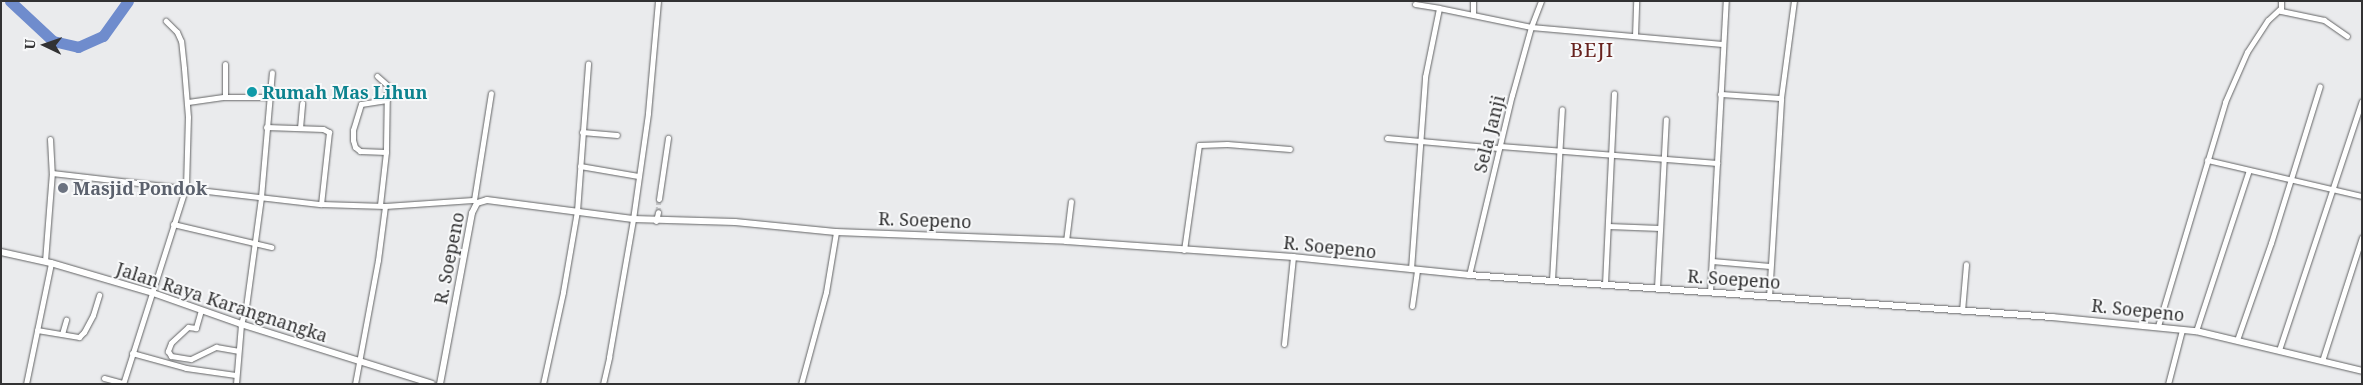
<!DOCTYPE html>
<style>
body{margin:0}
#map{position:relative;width:2363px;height:385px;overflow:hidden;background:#eaebed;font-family:"Noto Serif",serif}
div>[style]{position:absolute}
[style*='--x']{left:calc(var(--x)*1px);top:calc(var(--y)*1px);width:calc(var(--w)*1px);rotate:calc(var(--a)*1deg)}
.river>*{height:11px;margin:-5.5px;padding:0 5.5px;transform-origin:5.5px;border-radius:5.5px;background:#6f8ccd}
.minor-tunnel>*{height:5px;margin-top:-2.5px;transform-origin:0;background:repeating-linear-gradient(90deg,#c5c6c8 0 5px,transparent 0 7.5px)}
.roads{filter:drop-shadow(0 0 1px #626364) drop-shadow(0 0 1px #626364)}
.minor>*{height:5px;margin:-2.5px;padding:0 2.5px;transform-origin:2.5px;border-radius:2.5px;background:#fff}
.tertiary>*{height:6px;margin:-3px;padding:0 3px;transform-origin:3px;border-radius:3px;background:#fff}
.dots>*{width:14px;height:14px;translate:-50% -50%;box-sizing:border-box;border:2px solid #f8f9fa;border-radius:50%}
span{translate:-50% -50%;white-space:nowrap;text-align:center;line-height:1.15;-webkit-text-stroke:4px #f8f9fa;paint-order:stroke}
.culture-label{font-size:18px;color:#0d838f;font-weight:700}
.left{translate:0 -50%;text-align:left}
.street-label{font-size:18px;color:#323233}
.worship-label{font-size:18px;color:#5b616d;font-weight:700}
.quarter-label{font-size:20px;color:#67221e;letter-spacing:1px}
.frame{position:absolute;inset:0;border:2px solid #323233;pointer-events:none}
.north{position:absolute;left:20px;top:20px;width:50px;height:50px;-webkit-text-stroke:4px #f8f9fa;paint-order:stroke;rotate:273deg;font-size:14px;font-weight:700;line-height:20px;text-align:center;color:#323233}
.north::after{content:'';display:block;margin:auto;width:18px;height:22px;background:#323233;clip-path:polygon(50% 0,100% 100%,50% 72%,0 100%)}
</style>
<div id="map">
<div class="river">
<div style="--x:10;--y:1;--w:59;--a:42.9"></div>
<div style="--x:53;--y:41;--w:26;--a:13"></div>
<div style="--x:78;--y:47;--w:27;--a:-24"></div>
<div style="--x:103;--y:36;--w:43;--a:-54.5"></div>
</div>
<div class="minor-tunnel">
<div style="--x:658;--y:212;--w:13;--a:-86"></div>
</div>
<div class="roads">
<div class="minor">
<div style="--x:2281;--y:1;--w:10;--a:90"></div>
<div style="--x:2281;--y:11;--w:44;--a:11.8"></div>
<div style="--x:2324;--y:20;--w:28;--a:35"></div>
<div style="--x:1415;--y:4;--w:24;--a:9"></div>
<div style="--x:1473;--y:14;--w:13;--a:-90"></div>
<div style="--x:1635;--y:36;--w:35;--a:-88"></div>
<div style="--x:377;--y:76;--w:13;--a:42"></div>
<div style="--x:387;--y:85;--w:67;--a:90.9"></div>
<div style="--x:386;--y:152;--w:53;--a:96.5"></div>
<div style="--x:1720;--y:94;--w:61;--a:3.8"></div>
<div style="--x:225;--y:97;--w:33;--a:-90"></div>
<div style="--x:188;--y:102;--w:37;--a:-8"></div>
<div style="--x:225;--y:97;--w:45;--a:0"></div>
<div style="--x:266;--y:127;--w:57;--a:2"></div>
<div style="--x:323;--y:129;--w:7;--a:27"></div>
<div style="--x:329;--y:132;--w:72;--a:96.3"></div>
<div style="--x:300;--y:128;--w:25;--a:-85"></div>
<div style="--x:582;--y:132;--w:35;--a:5"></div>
<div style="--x:1387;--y:138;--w:112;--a:5.1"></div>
<div style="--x:50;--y:139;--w:34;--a:87"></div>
<div style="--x:1500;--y:146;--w:218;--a:4.5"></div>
<div style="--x:386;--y:152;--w:26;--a:-178"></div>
<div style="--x:360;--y:151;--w:6;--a:-141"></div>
<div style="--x:355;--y:147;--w:7;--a:-106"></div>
<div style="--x:353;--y:140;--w:10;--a:-90"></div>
<div style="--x:353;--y:130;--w:27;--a:-73"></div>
<div style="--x:361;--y:104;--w:26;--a:-9"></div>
<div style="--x:2207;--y:160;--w:159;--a:13.1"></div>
<div style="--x:580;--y:166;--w:59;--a:9.8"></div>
<div style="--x:659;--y:199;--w:62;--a:-81.6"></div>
<div style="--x:474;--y:200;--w:108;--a:-81"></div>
<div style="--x:656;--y:221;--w:9;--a:-77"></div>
<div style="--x:173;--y:224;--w:101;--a:13.2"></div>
<div style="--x:1608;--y:226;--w:52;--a:2.2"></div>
<div style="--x:1066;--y:241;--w:40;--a:-82.9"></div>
<div style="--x:1184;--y:250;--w:106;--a:-81.9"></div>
<div style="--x:1199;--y:145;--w:28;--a:-2"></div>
<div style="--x:1227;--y:144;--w:63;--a:4.5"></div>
<div style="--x:45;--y:261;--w:88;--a:-85.5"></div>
<div style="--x:52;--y:173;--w:271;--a:6.6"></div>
<div style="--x:321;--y:204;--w:64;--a:1.8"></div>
<div style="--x:385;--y:206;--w:88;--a:-3.9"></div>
<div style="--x:1712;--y:261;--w:58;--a:4.9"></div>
<div style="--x:1411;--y:269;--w:193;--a:-85.8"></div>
<div style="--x:1425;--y:77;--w:70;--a:-78.5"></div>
<div style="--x:1439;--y:8;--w:94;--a:11.7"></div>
<div style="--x:1531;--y:27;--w:192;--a:5.1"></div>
<div style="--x:1469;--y:275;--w:185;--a:-76.6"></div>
<div style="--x:1512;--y:95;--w:71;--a:-74.4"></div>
<div style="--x:1531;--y:27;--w:28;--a:-69"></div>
<div style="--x:1552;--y:280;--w:171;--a:-86.7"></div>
<div style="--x:1605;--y:284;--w:191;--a:-87.3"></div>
<div style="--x:1657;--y:288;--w:169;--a:-87"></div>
<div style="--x:1710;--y:292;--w:291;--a:-86.9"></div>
<div style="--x:1769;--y:297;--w:199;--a:-86.5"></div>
<div style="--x:1781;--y:98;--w:98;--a:-82.4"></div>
<div style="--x:1412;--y:306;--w:36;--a:-82"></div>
<div style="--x:201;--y:310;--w:19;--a:106"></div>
<div style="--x:196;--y:328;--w:8;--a:-173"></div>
<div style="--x:188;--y:327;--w:23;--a:137"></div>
<div style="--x:171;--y:343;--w:9;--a:111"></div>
<div style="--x:168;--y:351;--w:6;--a:59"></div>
<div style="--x:171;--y:356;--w:20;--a:9"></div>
<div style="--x:191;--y:359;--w:28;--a:-26"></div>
<div style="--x:216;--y:347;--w:22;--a:10"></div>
<div style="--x:1962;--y:311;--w:47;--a:-85.1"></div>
<div style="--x:2158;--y:326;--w:234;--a:-73.3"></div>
<div style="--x:2225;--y:102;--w:55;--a:-66.3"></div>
<div style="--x:2247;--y:52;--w:38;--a:-57"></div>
<div style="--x:2268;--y:20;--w:16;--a:-43"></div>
<div style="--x:37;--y:330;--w:43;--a:9.5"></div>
<div style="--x:79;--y:337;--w:7;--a:-45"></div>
<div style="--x:84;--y:332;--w:19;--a:-62"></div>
<div style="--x:93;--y:315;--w:21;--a:-73"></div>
<div style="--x:2196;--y:331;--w:169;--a:-71.8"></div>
<div style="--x:62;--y:334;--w:15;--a:-74"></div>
<div style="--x:2237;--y:340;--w:103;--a:-70.7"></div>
<div style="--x:2271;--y:243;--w:164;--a:-72.7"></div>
<div style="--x:1284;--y:344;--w:87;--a:-84.1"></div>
<div style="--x:2279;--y:350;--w:262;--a:-71.6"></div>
<div style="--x:132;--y:353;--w:56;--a:15.5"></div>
<div style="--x:186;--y:368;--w:50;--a:8"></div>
<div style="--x:2322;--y:361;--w:130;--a:-72.1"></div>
<div style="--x:104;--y:378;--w:20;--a:15"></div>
<div style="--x:26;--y:384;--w:124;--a:-78.3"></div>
<div style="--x:123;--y:384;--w:207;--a:-72.3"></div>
<div style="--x:186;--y:187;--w:70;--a:-88.4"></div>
<div style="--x:188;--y:117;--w:49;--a:-94.7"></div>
<div style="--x:184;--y:68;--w:27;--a:-96"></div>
<div style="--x:181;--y:41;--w:10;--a:-114"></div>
<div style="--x:177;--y:32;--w:16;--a:-135"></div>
<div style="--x:236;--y:384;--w:60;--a:-85.2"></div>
<div style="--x:241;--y:324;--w:18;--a:-74"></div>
<div style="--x:246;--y:307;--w:111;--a:-82.2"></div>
<div style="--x:261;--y:197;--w:125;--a:-85"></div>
<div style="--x:355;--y:384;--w:126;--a:-79.5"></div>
<div style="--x:378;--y:260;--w:54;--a:-82.6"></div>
<div style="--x:543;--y:384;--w:94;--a:-77.7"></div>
<div style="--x:563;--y:292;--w:82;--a:-80.2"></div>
<div style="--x:577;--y:211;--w:148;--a:-85.7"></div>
<div style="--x:603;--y:384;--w:28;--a:-77"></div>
<div style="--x:609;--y:357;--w:140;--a:-80.1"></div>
<div style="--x:633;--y:219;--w:107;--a:-81.9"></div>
<div style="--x:648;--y:113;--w:112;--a:-84.9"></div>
<div style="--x:801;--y:384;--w:95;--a:-74.8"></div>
<div style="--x:826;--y:292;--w:61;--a:-80.5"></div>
<div style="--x:2168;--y:384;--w:56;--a:-75.5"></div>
</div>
<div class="tertiary">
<div style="--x:1;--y:252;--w:51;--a:12.4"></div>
<div style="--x:51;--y:263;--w:106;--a:16.4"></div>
<div style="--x:153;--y:293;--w:93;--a:19.4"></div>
<div style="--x:241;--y:324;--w:200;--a:17.4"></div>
<div style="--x:440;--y:384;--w:174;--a:-79.4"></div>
<div style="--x:472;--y:213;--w:11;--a:-63"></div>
<div style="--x:477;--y:203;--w:10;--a:-17"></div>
<div style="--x:487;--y:200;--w:147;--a:7.4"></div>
<div style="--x:633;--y:219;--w:102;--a:1.7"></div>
<div style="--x:735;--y:222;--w:101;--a:5.7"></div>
<div style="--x:836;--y:232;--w:230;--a:2.2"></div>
<div style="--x:1066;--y:241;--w:228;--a:4"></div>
<div style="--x:1293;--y:257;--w:177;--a:5.8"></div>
<div style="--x:1469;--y:275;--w:585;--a:4.12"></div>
<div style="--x:2052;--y:317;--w:145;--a:5.6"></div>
<div style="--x:2196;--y:331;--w:171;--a:13.5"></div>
</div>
</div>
<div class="dots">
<div style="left:252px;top:92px;background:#0f9aa8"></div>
<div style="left:63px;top:188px;background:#6b7280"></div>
</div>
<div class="culture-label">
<span class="left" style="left:262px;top:92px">Rumah Mas Lihun</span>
</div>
<div class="street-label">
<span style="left:1489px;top:134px;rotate:-76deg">Sela Janji</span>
<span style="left:925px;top:220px;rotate:2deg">R. Soepeno</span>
<span style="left:1330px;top:247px;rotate:6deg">R. Soepeno</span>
<span style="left:449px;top:258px;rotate:-79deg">R. Soepeno</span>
<span style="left:1734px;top:279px;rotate:4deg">R. Soepeno</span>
<span style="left:222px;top:302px;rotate:18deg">Jalan Raya Karangnangka</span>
<span style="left:2138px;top:310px;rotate:6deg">R. Soepeno</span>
</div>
<div class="worship-label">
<span class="left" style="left:73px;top:188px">Masjid Pondok</span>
</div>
<div class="quarter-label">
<span style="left:1592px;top:49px">BEJI</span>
</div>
<div class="frame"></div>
<div class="north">U</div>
</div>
